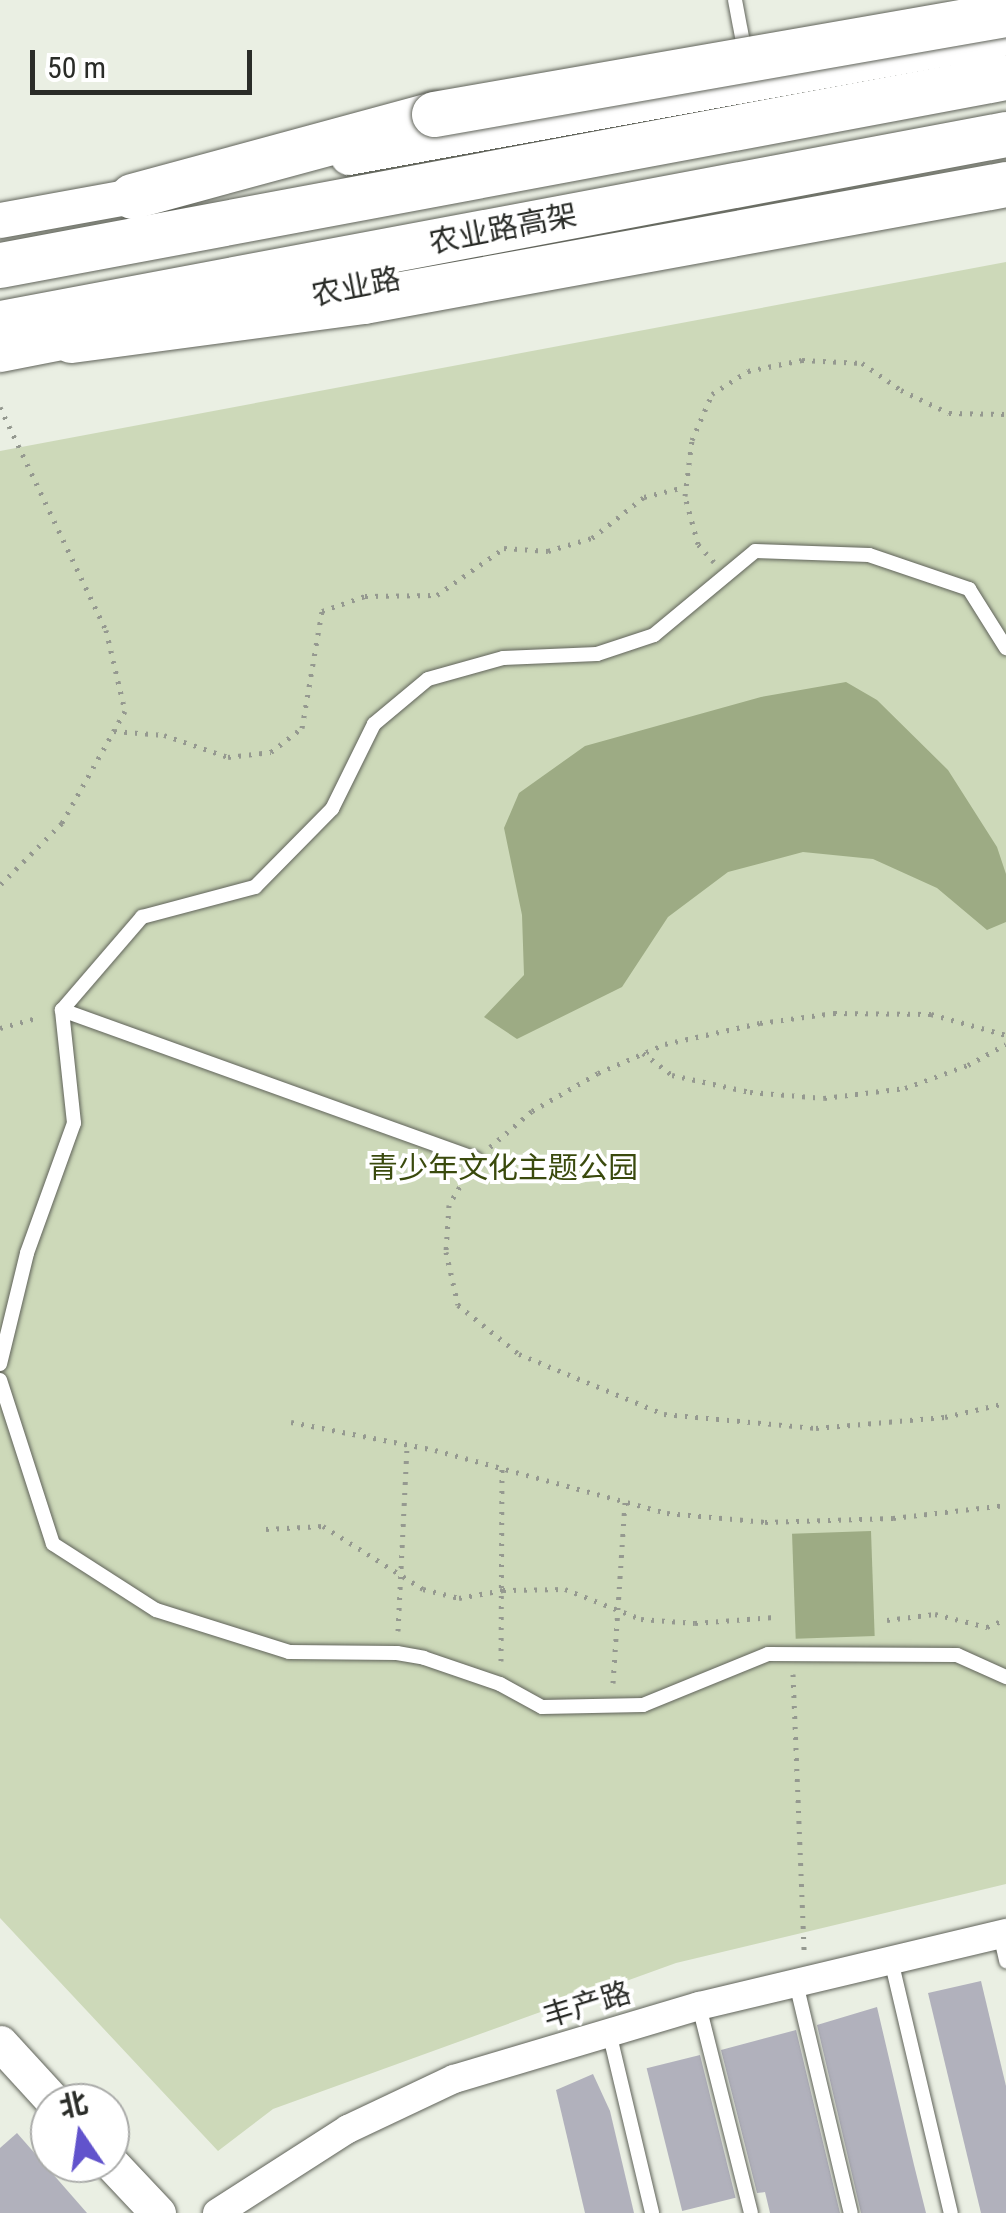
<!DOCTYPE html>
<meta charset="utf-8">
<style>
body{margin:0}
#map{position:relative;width:1006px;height:2213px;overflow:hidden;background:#eaefe3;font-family:"Roboto Condensed","Noto Sans SC",sans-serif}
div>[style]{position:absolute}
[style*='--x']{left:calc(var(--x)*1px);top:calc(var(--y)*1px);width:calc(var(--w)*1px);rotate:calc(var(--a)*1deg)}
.green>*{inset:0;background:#cdd9b9}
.water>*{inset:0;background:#9dab84;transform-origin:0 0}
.building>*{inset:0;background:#b1b1bc;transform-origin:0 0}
.path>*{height:5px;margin-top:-2.5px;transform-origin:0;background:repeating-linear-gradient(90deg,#959990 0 2.5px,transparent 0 10.5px)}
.roads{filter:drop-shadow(0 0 2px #60635a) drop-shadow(0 0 2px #60635a)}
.service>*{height:14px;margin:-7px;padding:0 7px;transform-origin:7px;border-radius:7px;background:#fff}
.minor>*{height:28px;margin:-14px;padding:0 14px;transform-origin:14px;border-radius:14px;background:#fff}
.tertiary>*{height:35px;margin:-17.5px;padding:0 17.5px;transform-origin:17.5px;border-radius:17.5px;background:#fff}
.trunk>*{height:45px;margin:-22.5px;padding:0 22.5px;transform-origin:22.5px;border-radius:22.5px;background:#fff}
.bridges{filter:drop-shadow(0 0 2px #60635a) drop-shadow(0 0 2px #60635a)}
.trunk-bridge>*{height:45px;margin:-22.5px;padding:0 22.5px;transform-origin:22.5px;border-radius:22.5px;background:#fff}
span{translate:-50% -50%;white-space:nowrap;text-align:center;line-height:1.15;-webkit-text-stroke:8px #fff;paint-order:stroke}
.street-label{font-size:30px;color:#2a2c28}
.park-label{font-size:30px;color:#3a4a0d}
.north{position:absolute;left:30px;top:2083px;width:100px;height:100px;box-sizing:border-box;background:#fff;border:2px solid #aaaba9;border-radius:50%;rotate:347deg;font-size:28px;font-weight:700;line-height:40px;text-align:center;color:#2a2c28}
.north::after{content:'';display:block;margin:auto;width:35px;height:45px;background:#6153cc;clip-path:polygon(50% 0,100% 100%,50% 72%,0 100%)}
.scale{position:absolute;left:30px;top:50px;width:222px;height:45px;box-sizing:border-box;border:5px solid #2a2c28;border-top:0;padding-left:12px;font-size:30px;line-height:35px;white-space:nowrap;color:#2a2c28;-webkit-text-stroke:8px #fff;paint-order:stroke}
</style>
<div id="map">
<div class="green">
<div style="clip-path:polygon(1006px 262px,1006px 1884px,676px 1963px,273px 2109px,218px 2151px,0 1918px,0 451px)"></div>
</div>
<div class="water">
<div style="clip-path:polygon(846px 682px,877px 700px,948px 770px,997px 847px,1006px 874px,1006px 922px,987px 930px,937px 888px,873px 859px,803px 852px,728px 872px,668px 917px,622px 987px,517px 1039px,484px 1017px,524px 975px,522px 915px,504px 828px,519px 793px,585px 746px,761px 697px)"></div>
<div style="left:871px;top:1531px;width:105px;height:79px;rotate:88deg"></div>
</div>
<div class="building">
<div style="clip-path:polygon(981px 1981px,1006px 2086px,1006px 2213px,981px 2213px,928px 1993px)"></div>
<div style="clip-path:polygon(877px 2007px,914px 2165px,926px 2213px,861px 2213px,817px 2025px)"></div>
<div style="clip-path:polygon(796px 2030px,840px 2213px,770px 2213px,765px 2192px,757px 2193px,721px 2050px)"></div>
<div style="left:700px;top:2055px;width:147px;height:55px;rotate:76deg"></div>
<div style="clip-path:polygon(593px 2074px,610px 2111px,634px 2213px,585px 2213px,556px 2090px)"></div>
<div style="clip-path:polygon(17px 2133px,87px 2213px,0 2213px,0 2148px)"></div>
</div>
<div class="path">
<div style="--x:0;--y:407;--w:247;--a:64.6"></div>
<div style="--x:106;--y:630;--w:83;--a:76.8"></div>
<div style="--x:125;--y:711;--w:129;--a:119.4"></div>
<div style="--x:62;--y:823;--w:88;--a:135"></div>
<div style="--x:714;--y:562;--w:24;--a:-132"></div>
<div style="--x:698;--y:544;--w:50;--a:-105.2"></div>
<div style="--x:685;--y:496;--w:56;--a:-82.9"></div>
<div style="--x:692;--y:440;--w:50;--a:-66.5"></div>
<div style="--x:712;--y:394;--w:43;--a:-32.6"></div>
<div style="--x:748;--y:371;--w:55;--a:-11.5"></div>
<div style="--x:802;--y:360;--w:60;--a:2.9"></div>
<div style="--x:862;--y:363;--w:47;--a:34.7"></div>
<div style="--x:901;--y:390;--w:53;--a:25.6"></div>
<div style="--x:949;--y:413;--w:57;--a:1"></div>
<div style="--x:114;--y:731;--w:50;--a:4.6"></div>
<div style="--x:164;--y:735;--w:68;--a:19"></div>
<div style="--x:228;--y:757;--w:43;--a:-6.6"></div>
<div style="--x:271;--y:752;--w:39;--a:-38"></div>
<div style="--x:302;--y:728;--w:119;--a:-80.3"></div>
<div style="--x:322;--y:611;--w:46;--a:-19.2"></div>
<div style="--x:365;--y:596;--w:72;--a:-0.8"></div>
<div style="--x:437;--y:595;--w:82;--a:-35"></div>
<div style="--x:504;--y:548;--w:44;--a:3.9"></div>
<div style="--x:548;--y:551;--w:46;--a:-16.5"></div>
<div style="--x:592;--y:538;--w:66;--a:-38.3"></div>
<div style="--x:644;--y:497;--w:41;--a:-14"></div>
<div style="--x:0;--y:1028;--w:41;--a:-15.4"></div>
<div style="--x:643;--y:1053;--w:36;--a:37"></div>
<div style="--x:672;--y:1075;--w:80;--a:12.3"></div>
<div style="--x:750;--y:1092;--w:74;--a:4.6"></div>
<div style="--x:824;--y:1098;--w:82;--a:-7"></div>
<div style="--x:905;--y:1088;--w:67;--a:-20.1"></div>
<div style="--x:968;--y:1065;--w:43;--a:-28.9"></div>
<div style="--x:490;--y:1147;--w:55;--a:-40.6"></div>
<div style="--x:532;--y:1111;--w:76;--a:-29.9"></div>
<div style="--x:598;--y:1073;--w:73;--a:-23.4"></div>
<div style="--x:665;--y:1044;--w:97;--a:-12.5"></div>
<div style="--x:760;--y:1023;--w:75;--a:-7.7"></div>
<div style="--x:834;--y:1013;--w:97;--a:0.6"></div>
<div style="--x:931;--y:1014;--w:78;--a:15.6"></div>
<div style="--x:465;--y:1178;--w:31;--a:121"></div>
<div style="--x:449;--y:1205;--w:47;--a:93.7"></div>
<div style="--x:446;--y:1252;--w:54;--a:77.2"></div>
<div style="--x:458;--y:1305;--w:78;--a:38.8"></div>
<div style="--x:519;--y:1354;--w:157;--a:22.5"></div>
<div style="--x:664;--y:1414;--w:153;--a:5.3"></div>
<div style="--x:816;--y:1428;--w:129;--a:-4.9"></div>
<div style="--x:945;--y:1417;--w:63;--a:-12.9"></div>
<div style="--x:291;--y:1422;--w:147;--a:11"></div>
<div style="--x:435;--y:1450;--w:240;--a:15.2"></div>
<div style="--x:667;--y:1513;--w:98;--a:5.2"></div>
<div style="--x:765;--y:1522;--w:128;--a:-1.8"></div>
<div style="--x:893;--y:1518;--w:114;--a:-6.6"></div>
<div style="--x:266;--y:1529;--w:57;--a:-3"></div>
<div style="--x:323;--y:1526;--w:118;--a:32.2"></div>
<div style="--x:423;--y:1589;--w:37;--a:14"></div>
<div style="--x:459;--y:1598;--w:45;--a:-10.3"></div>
<div style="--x:503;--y:1590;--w:62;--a:-0.9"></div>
<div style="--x:565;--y:1589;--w:82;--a:21.5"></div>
<div style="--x:641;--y:1619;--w:54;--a:4.2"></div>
<div style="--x:695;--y:1623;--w:79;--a:-4.3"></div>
<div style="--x:887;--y:1620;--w:48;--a:-7.1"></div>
<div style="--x:935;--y:1614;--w:54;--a:14"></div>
<div style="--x:987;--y:1627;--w:21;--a:-23"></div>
<div style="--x:398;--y:1631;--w:186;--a:-87.2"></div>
<div style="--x:501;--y:1661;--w:192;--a:-89.7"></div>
<div style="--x:793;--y:1674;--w:279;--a:87.7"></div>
<div style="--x:613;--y:1683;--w:181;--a:-86.2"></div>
</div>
<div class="roads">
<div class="service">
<div style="--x:735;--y:0;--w:54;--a:79.3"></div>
<div style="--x:62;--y:1010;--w:440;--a:19.8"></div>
<div style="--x:0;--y:1364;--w:114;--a:-76.3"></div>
<div style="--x:27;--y:1253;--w:138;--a:-70.1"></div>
<div style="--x:74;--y:1123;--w:114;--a:-96.1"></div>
<div style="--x:62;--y:1010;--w:123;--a:-49.3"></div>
<div style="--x:142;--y:917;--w:117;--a:-14.9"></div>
<div style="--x:255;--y:887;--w:110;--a:-45.4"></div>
<div style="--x:332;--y:809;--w:95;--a:-63.7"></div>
<div style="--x:374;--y:724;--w:70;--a:-39.8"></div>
<div style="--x:428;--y:679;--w:78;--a:-15.6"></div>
<div style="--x:503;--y:658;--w:94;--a:-2.4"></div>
<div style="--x:597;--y:654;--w:60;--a:-18.4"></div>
<div style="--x:654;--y:635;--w:131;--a:-39.7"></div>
<div style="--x:755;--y:551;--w:114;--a:2"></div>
<div style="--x:869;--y:555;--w:106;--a:18.8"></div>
<div style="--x:969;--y:589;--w:70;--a:57.9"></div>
<div style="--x:0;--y:1380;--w:172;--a:72.1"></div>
<div style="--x:53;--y:1544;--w:122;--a:32.7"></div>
<div style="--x:156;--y:1610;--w:139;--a:17.5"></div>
<div style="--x:289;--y:1652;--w:108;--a:0.5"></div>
<div style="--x:397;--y:1653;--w:27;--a:10"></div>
<div style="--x:424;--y:1658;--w:80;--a:18.9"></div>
<div style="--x:500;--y:1684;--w:48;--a:28.7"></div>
<div style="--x:542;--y:1707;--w:101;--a:-1.1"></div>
<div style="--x:643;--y:1705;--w:135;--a:-22.2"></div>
<div style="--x:768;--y:1654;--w:189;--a:0.3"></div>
<div style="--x:957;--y:1655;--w:54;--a:24.2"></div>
<div style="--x:1000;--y:1934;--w:28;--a:77"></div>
<div style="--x:891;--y:1960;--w:260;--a:76.7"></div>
<div style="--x:796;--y:1983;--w:236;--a:76.6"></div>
<div style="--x:699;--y:2006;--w:213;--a:75.9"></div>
<div style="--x:609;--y:2032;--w:186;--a:76.6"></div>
</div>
<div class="minor">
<div style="--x:217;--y:2213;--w:156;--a:-32.7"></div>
<div style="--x:348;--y:2129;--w:117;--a:-25.3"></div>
<div style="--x:454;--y:2079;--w:256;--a:-16.6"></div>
<div style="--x:699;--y:2006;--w:316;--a:-13.4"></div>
</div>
<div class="tertiary">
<div style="--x:348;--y:157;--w:669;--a:-10.34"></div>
<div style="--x:0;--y:220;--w:157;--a:-10.3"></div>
<div style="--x:0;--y:354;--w:99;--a:-11.1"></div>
<div style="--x:0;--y:2043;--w:81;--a:47.5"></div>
<div style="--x:110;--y:2162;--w:70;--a:46.7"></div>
</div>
<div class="trunk">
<div style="--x:132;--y:196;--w:313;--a:-15.2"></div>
<div style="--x:0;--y:265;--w:1023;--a:-10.59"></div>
<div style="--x:0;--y:323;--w:1024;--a:-10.64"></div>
<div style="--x:71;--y:340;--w:295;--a:-7.6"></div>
<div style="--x:363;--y:301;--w:654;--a:-10.31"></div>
</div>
</div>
<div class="bridges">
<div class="trunk-bridge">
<div style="--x:434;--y:114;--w:581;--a:-9.92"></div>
</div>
</div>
<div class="street-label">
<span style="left:503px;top:229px;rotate:-11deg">农业路高架</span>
<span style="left:356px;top:287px;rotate:-11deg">农业路</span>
<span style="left:587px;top:2005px;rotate:-17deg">丰产路</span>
</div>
<div class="park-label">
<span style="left:503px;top:1168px">青少年文化主题公园</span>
</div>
<div class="north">北</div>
<div class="scale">50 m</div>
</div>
